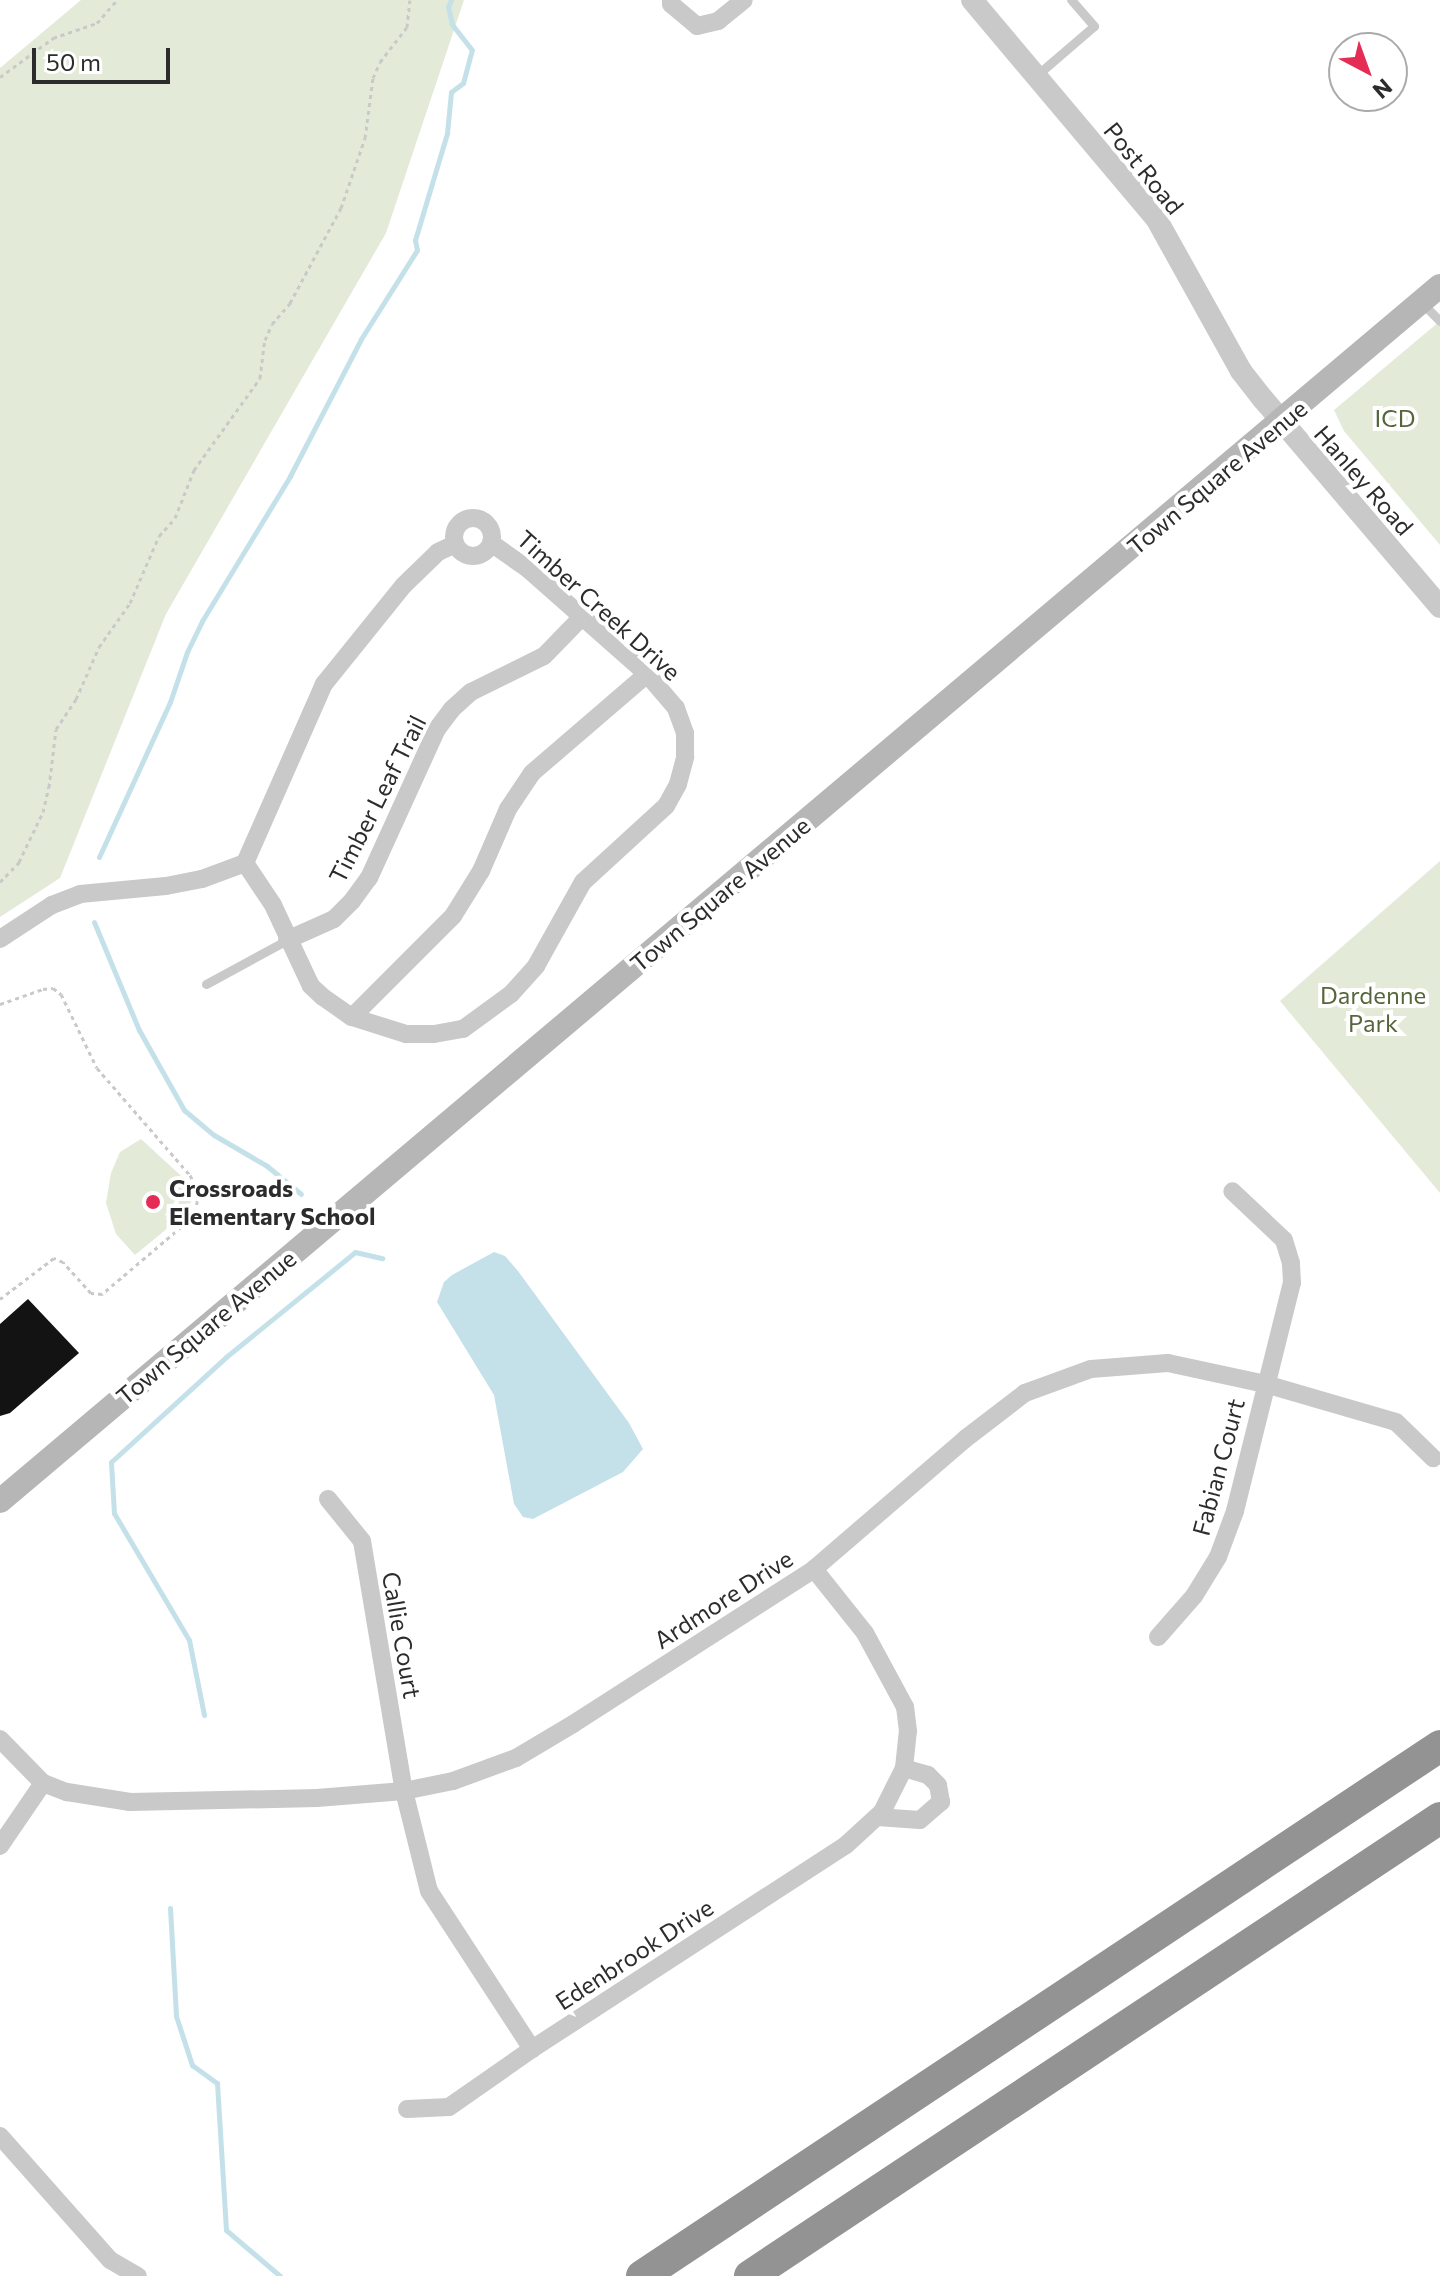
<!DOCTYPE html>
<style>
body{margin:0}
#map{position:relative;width:1440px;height:2276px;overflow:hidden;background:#fff;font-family:Commissioner,sans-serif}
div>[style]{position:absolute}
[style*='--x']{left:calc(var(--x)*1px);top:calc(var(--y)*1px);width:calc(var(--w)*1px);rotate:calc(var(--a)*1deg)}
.green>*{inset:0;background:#e4ead8}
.water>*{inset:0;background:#c4e1ea}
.stream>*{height:5px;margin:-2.5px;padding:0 2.5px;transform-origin:2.5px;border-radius:2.5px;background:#c4e1ea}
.building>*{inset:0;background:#131313}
.path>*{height:3px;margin-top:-1.5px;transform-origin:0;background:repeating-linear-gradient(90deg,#c9c9c9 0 4px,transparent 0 8px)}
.service>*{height:9px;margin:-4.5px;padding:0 4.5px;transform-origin:4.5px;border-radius:4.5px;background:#c9c9c9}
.minor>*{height:18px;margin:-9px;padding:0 9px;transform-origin:9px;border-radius:9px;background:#c9c9c9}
.minor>.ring{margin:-9px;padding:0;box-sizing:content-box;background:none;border:18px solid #c9c9c9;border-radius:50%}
.tertiary>*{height:22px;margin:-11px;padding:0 11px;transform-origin:11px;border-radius:11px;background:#c9c9c9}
.secondary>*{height:24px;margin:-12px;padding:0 12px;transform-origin:12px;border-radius:12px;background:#b6b6b6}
.motorway>*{height:32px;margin:-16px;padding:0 16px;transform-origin:16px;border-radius:16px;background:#939393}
.dots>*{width:22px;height:22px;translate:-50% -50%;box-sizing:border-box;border:4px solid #fff;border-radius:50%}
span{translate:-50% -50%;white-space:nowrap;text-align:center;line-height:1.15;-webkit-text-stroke:8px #fff;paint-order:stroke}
.street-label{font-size:24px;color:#2c2c2c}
.park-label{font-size:24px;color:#55663a}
.poi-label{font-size:24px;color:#2c2c2c;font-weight:700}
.left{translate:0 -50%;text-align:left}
.north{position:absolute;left:1328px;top:32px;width:80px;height:80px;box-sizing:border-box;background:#fff;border:2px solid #ababab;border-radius:50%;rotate:139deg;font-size:22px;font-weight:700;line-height:32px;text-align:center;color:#2c2c2c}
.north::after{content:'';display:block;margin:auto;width:28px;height:36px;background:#e42c54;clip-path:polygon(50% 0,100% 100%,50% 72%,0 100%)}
.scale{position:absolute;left:32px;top:48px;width:138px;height:36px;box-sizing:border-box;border:4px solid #2c2c2c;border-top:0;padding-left:10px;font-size:24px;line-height:28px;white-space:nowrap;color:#2c2c2c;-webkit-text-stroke:6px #fff;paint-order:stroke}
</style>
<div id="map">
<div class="green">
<div style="clip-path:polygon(81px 0,464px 0,386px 233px,166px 614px,60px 878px,0 917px,0 68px)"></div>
<div style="clip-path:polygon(1440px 321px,1440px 545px,1344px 431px,1334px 410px)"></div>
<div style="clip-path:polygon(1440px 861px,1440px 1193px,1280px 1001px)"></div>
<div style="clip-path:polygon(141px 1139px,190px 1184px,191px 1209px,135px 1255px,116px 1234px,106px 1203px,111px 1173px,120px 1152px)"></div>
</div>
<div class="water">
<div style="clip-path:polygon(494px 1252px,505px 1256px,518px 1271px,629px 1423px,643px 1449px,623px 1472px,533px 1519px,523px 1517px,514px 1504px,494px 1395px,437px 1302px,444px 1282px,452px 1275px)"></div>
</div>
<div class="stream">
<div style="--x:99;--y:857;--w:170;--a:-65.4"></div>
<div style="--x:170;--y:702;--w:53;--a:-71.2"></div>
<div style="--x:187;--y:652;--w:34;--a:-64"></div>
<div style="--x:202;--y:621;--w:170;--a:-58.7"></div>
<div style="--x:290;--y:476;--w:154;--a:-62.6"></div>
<div style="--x:361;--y:339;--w:105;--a:-57.8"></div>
<div style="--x:417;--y:250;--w:10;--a:-101"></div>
<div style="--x:415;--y:240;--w:112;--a:-73.3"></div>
<div style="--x:447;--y:133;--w:41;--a:-84.4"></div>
<div style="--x:451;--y:92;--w:15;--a:-37"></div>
<div style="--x:463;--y:83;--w:34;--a:-75"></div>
<div style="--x:472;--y:50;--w:33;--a:-128"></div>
<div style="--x:452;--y:24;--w:17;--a:-103"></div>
<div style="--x:448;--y:7;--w:8;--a:-67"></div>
<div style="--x:94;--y:922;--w:117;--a:67.4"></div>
<div style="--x:139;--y:1030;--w:92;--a:60.6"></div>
<div style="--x:184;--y:1110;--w:39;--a:40"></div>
<div style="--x:214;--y:1135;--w:61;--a:30.3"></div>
<div style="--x:267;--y:1166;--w:44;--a:39.5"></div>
<div style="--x:204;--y:1715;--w:76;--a:-101.3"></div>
<div style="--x:189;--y:1640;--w:147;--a:-120.6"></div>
<div style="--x:114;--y:1513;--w:51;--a:-93.4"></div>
<div style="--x:111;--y:1462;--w:156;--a:-42.4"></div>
<div style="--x:226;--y:1357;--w:166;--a:-39.1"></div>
<div style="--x:355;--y:1252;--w:28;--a:13"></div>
<div style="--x:170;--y:1908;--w:108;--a:86.8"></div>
<div style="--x:176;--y:2016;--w:52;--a:71.9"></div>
<div style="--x:192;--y:2065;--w:31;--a:36"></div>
<div style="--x:217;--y:2083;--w:147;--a:86.5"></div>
<div style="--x:226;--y:2230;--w:71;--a:40.4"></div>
</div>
<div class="building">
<div style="clip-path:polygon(28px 1299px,79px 1353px,10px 1413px,0 1416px,0 1324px)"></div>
</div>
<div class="path">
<div style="--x:0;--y:77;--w:66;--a:-36.3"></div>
<div style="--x:53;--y:38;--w:46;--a:-18.8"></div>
<div style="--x:97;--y:23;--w:30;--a:-49"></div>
<div style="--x:0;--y:882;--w:28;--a:-46"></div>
<div style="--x:19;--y:862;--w:55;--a:-64.4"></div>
<div style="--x:43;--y:812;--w:26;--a:-77"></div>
<div style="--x:49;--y:787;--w:58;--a:-83.1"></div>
<div style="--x:56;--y:729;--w:36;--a:-56"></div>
<div style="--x:76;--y:699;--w:57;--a:-66.1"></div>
<div style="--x:99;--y:647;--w:54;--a:-54.8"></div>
<div style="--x:130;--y:603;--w:73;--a:-66.6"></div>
<div style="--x:159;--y:536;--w:24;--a:-48"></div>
<div style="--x:175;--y:518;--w:52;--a:-68.4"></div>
<div style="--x:194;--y:470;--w:113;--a:-54.3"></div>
<div style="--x:260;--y:378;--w:38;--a:-83"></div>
<div style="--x:265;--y:340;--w:17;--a:-66"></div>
<div style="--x:272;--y:324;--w:28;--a:-49"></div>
<div style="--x:290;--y:303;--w:108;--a:-61.8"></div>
<div style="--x:341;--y:208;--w:74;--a:-71.1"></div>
<div style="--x:365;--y:138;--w:61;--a:-82.4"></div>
<div style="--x:373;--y:78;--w:17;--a:-66"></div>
<div style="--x:380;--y:62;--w:44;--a:-52.4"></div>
<div style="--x:407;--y:27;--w:27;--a:-84"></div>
<div style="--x:0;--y:1004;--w:46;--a:-19.2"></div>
<div style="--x:43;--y:989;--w:10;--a:-6"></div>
<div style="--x:53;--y:988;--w:10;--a:37"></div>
<div style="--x:61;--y:994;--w:82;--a:64.1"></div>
<div style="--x:97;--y:1068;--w:142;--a:49"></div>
<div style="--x:190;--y:1175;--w:20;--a:63"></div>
<div style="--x:199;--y:1193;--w:24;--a:102"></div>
<div style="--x:194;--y:1216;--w:121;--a:139.7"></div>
<div style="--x:102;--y:1294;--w:11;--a:-175"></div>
<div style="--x:91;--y:1293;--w:42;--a:-132.1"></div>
<div style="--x:63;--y:1262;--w:10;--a:-156"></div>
<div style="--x:54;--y:1258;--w:68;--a:142.8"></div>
</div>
<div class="service">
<div style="--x:1037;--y:75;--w:75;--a:-40.7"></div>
<div style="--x:1094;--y:26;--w:35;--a:-131"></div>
<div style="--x:1421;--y:302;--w:27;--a:45"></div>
<div style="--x:206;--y:984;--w:92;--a:-28.5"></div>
</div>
<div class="minor">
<div style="--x:671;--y:0;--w:4;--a:90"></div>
<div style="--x:671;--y:4;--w:34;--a:40"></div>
<div style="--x:697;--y:26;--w:22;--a:-13"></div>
<div style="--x:718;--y:21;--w:33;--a:-39"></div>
<div class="ring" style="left:454px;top:518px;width:20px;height:20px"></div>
<div style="--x:245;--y:863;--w:50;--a:56.3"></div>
<div style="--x:273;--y:905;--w:89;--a:64.9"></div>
<div style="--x:311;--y:986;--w:16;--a:43"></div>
<div style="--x:323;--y:997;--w:35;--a:35"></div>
<div style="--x:352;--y:1017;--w:57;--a:17.5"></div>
<div style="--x:406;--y:1034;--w:28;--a:0"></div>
<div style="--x:434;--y:1034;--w:29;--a:-10"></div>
<div style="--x:463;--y:1029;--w:59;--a:-36.1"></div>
<div style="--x:511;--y:994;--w:38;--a:-48"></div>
<div style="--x:536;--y:966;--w:96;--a:-60.8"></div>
<div style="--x:583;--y:882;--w:113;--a:-42.5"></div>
<div style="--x:666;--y:806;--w:25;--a:-61"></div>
<div style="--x:678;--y:784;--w:28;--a:-75"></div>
<div style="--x:685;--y:757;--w:24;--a:-90"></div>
<div style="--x:685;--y:733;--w:27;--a:-110"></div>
<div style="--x:676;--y:708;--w:45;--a:-130.5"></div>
<div style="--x:647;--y:674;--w:159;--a:-138.6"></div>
<div style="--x:528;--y:569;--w:45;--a:-144.9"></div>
<div style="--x:0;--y:939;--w:62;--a:-33.2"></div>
<div style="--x:52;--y:905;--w:30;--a:-21"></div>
<div style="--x:80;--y:894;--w:86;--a:-5.3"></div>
<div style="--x:166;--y:886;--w:37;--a:-11"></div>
<div style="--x:202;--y:879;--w:46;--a:-20.4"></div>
<div style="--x:245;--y:863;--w:196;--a:-66.2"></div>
<div style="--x:324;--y:684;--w:127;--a:-51.1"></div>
<div style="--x:404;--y:585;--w:47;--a:-44.1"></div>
<div style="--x:438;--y:552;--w:19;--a:-25"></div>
<div style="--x:287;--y:940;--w:51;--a:-24.1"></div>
<div style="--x:334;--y:919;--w:25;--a:-45"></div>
<div style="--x:352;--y:901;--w:29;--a:-54"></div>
<div style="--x:369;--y:878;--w:164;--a:-65.5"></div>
<div style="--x:437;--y:729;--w:25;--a:-53"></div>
<div style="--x:452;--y:709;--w:25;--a:-42"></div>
<div style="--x:471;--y:692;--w:81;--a:-26.3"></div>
<div style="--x:544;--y:656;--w:53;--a:-45.8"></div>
<div style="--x:352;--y:1017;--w:143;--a:-45"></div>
<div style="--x:453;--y:916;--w:53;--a:-58.1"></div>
<div style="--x:481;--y:871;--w:68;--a:-66.5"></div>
<div style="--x:508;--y:809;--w:43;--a:-56.3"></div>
<div style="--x:532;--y:773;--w:152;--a:-40.7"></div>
<div style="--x:328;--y:1499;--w:54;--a:51"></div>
<div style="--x:362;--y:1541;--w:254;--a:80.5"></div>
<div style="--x:404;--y:1791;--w:103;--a:76"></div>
<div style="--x:429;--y:1891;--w:189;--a:56.9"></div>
<div style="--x:1158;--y:1637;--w:55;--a:-48.7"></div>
<div style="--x:1194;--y:1596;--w:46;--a:-58.4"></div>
<div style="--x:1218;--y:1557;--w:49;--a:-69.7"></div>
<div style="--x:1235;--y:1511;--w:235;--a:-76"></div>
<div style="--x:1292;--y:1283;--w:20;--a:-93"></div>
<div style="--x:1291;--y:1263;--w:24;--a:-107"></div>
<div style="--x:1284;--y:1240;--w:71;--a:-136.7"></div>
<div style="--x:0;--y:1739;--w:62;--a:45.7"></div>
<div style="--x:43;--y:1783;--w:26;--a:21"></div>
<div style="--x:67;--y:1792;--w:64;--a:9"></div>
<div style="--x:130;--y:1802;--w:187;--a:-1.2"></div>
<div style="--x:317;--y:1798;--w:87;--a:-4.6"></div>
<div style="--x:404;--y:1791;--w:50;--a:-11.5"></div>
<div style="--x:453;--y:1781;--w:67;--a:-20.1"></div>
<div style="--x:516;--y:1758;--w:66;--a:-30.8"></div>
<div style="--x:573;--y:1724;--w:287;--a:-32.7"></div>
<div style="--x:814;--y:1569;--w:199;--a:-40.7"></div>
<div style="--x:965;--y:1439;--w:76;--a:-37.5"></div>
<div style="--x:1025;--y:1393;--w:70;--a:-20"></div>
<div style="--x:1091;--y:1369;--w:77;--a:-4.5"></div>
<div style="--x:1168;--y:1363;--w:99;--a:12.2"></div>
<div style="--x:1265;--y:1384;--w:136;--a:16.2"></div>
<div style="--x:1396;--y:1422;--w:52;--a:44.2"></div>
<div style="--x:877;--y:1817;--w:43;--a:4"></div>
<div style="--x:920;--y:1820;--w:28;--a:-41"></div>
<div style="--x:941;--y:1802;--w:17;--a:-100"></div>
<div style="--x:938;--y:1785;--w:14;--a:-135"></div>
<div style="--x:928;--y:1775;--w:25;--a:-164"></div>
<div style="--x:0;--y:1846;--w:76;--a:-55.7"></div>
<div style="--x:407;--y:2109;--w:42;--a:-2.7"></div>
<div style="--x:449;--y:2107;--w:101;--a:-34.9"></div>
<div style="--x:532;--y:2049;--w:374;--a:-33"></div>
<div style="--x:846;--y:1845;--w:49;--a:-42.5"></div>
<div style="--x:882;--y:1812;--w:49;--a:-63.4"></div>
<div style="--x:904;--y:1768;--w:37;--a:-84"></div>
<div style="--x:908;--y:1731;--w:24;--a:-97"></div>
<div style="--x:905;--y:1707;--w:84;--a:-118.4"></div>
<div style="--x:865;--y:1633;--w:82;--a:-128.6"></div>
<div style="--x:0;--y:2136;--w:166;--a:48.4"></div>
<div style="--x:110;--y:2260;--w:32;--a:30"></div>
</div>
<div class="tertiary">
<div style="--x:972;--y:0;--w:287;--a:49.9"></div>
<div style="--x:1157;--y:220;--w:173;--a:60.9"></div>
<div style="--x:1241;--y:371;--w:36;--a:52"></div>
<div style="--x:1263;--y:399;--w:273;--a:49.6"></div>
</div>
<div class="secondary">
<div style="--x:0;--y:1501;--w:1884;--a:-40.16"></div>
</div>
<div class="motorway">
<div style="--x:642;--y:2276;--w:958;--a:-33.59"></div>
<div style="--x:750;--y:2276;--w:828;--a:-33.57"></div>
</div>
<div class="dots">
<div style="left:153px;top:1202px;background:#e42c54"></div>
</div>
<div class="street-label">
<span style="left:1144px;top:168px;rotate:51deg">Post Road</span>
<span style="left:1217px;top:477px;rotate:-40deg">Town Square Avenue</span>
<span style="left:1364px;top:480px;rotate:49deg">Hanley Road</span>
<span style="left:599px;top:605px;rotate:42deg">Timber Creek Drive</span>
<span style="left:377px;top:799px;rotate:-63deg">Timber Leaf Trail</span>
<span style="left:720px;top:894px;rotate:-40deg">Town Square Avenue</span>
<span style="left:206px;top:1327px;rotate:-40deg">Town Square Avenue</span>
<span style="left:1218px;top:1467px;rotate:-75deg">Fabian Court</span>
<span style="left:723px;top:1599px;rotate:-33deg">Ardmore Drive</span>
<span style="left:402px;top:1635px;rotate:80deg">Callie Court</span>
<span style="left:634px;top:1954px;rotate:-33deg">Edenbrook Drive</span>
</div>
<div class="park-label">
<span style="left:1395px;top:418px">ICD</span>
<span style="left:1373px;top:1009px">Dardenne<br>Park</span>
</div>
<div class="poi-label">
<span class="left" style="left:169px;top:1202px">Crossroads<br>Elementary School</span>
</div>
<div class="north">N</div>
<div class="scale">50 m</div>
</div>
